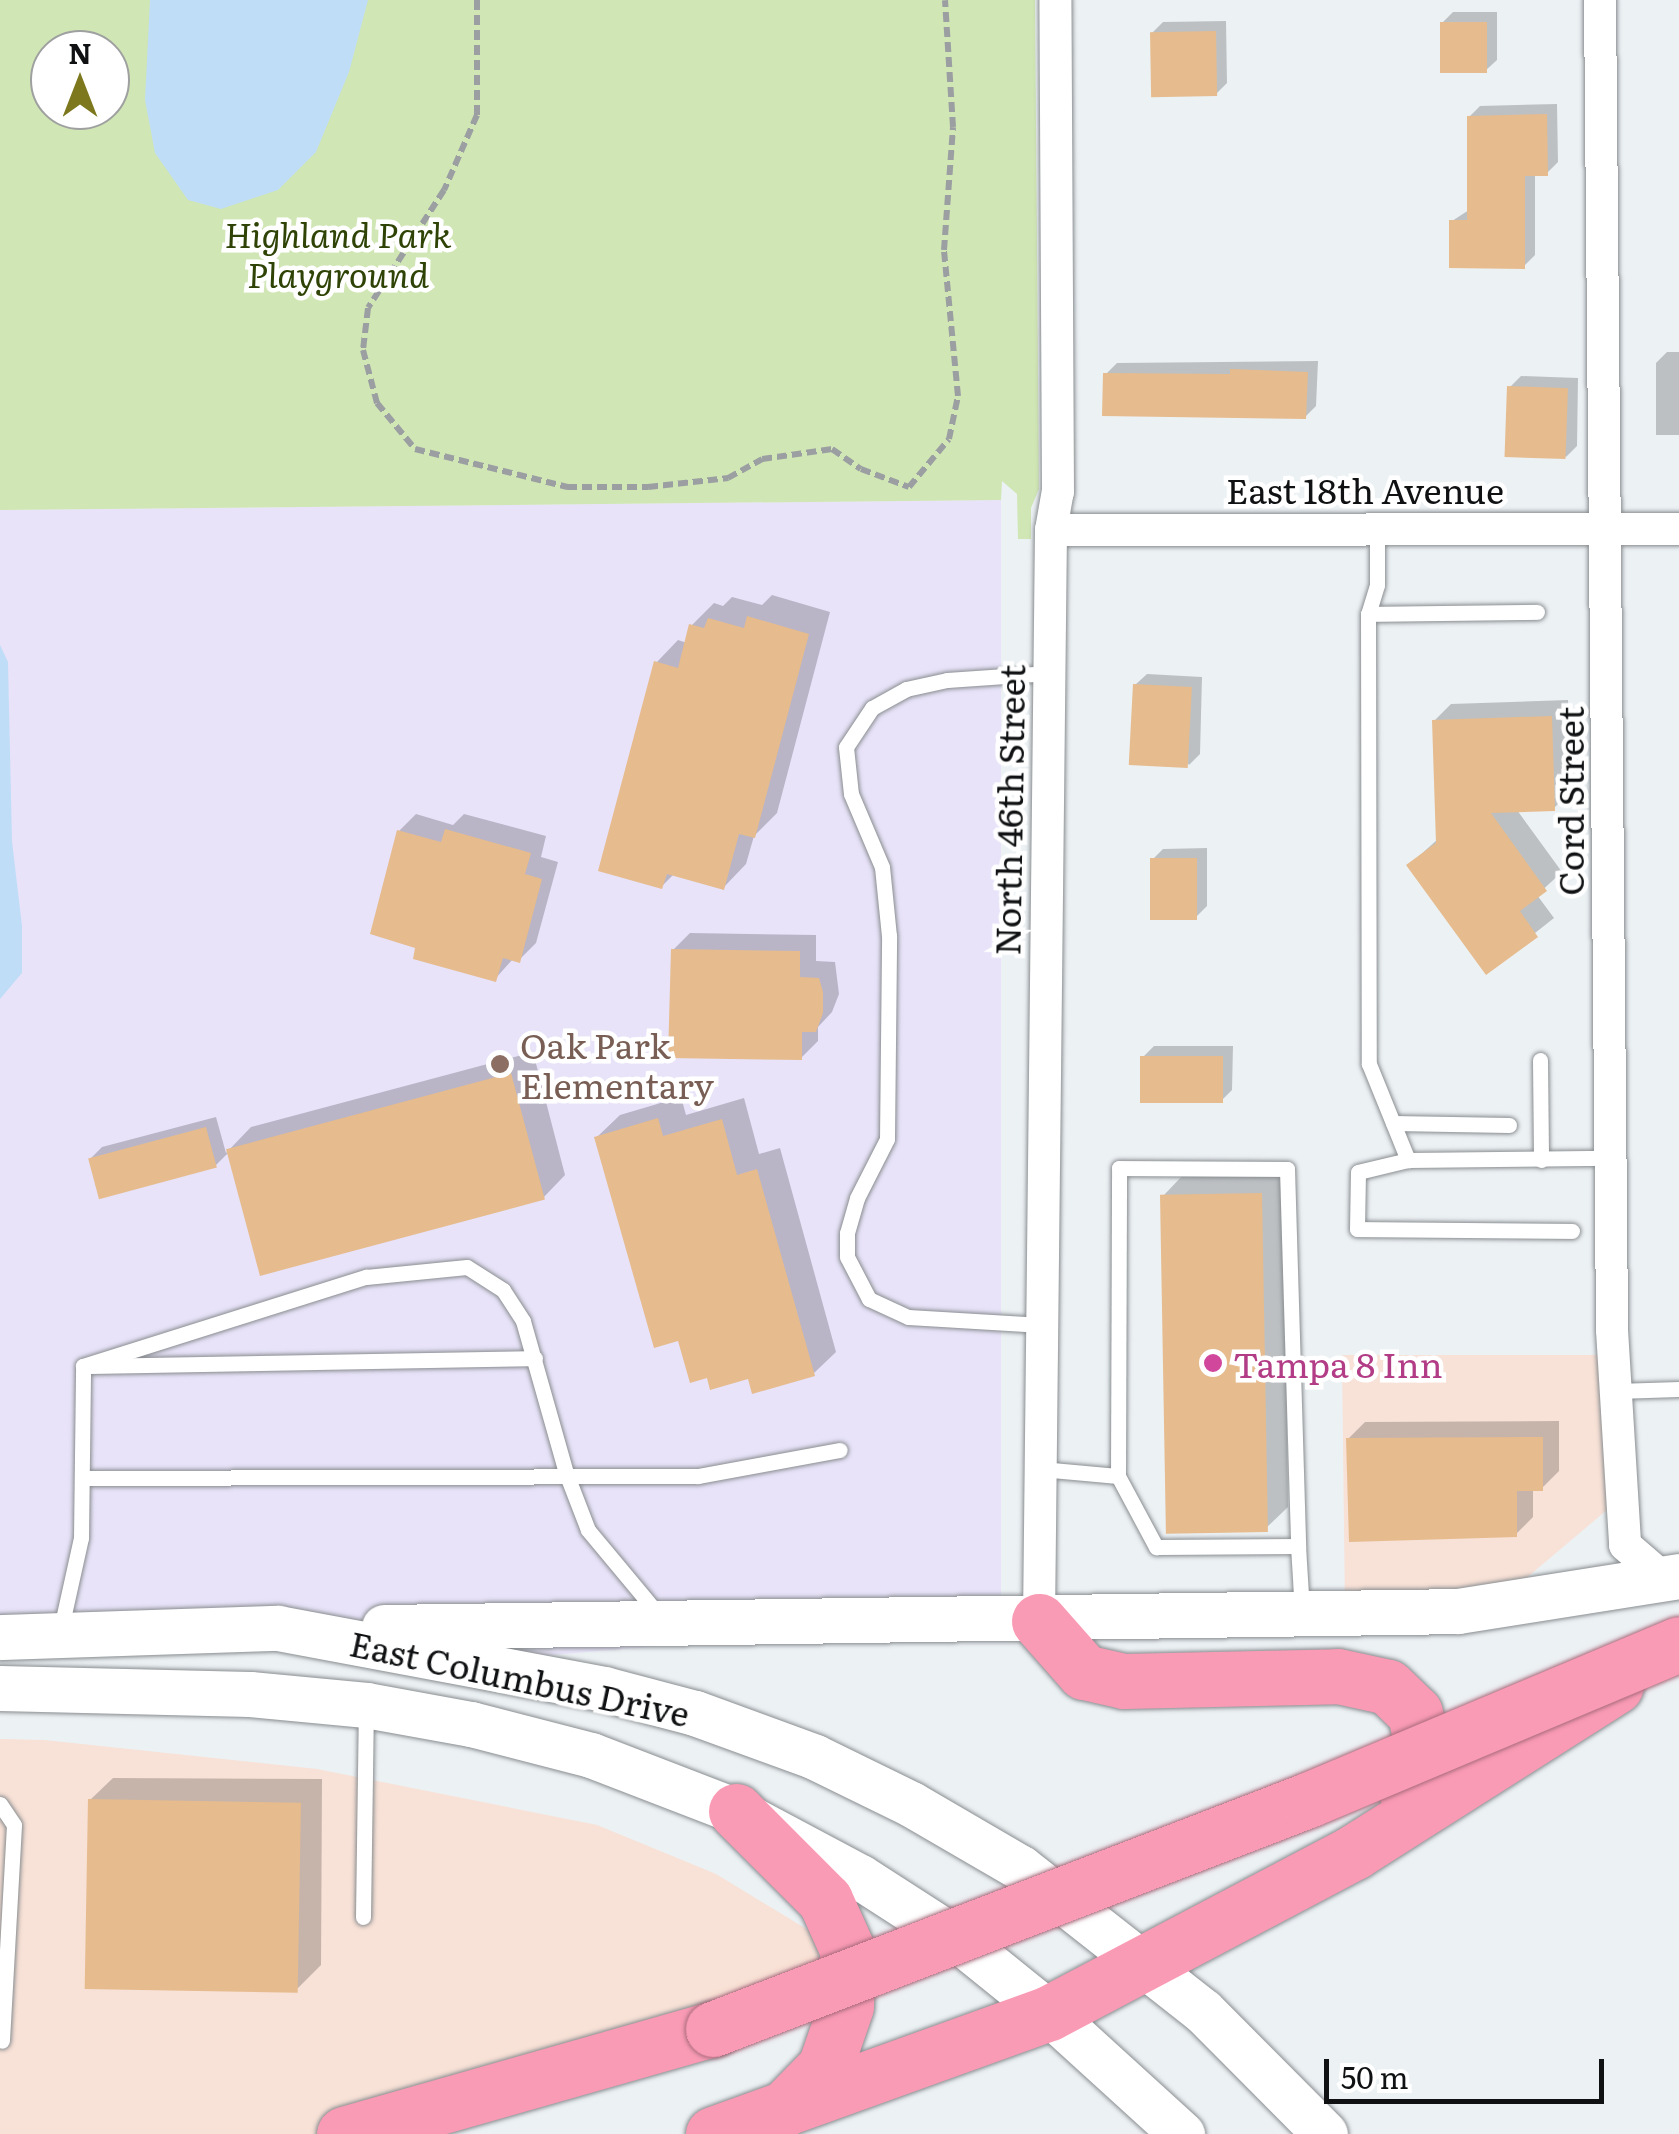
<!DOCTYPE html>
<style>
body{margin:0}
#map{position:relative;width:1679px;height:2134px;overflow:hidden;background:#ecf1f4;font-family:Literata,serif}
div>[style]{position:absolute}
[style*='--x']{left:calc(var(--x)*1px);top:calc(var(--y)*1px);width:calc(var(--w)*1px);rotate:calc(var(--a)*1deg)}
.industrial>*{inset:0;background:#f8e1d6}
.education>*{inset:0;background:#e8e3f9}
.green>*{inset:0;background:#d0e6b4}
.water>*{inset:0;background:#c0ddf7}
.shadow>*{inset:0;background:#0003}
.building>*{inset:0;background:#e6bb8d;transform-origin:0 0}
.path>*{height:6px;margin-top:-3px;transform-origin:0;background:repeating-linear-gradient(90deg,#9b9fa2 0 10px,transparent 0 15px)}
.roads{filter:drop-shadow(0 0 2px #898d90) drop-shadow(0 0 2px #898d90)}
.lane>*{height:15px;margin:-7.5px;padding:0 7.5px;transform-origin:7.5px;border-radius:7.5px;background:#fff}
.street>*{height:32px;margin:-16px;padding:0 16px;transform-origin:16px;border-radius:16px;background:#fff}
.secondary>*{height:45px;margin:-22.5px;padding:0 22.5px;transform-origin:22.5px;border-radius:22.5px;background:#fff}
.highway>*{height:55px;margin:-27.5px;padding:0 27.5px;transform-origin:27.5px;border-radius:27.5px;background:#fa9bb5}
.bridges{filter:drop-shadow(0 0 2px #a86b7c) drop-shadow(0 0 2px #a86b7c)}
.highway-bridge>*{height:55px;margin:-27.5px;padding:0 27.5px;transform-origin:27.5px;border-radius:27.5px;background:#fa9bb5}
.dots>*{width:28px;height:28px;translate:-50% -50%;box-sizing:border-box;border:5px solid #fff;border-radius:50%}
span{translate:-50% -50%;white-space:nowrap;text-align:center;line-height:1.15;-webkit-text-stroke:9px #fff;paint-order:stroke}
.park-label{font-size:35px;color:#2e4305;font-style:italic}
.street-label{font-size:35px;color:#0f1112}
.education-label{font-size:35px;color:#785e54}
.left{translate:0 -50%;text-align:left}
.hotel-label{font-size:35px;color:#b23c85}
.north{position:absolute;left:30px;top:30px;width:100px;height:100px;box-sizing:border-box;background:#fff;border:2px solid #9fa0a0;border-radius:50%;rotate:0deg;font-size:28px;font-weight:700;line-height:40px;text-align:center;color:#0f1112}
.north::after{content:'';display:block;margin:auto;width:35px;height:45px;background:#7d781d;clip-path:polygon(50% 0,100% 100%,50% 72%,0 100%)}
.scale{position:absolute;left:1324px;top:2059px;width:280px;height:45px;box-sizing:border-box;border:5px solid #0f1112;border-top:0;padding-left:12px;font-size:30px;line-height:35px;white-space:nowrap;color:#0f1112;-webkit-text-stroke:8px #fff;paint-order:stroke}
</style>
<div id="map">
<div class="industrial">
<div style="clip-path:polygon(1342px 1355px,1605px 1355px,1608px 1509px,1511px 1591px,1345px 1610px)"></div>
<div style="clip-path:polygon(0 1739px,44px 1740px,317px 1769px,597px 1825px,716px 1874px,818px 1936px,818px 1983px,366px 2134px,0 2134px)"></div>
</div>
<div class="education">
<div style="clip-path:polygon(1001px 500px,1001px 1618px,467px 1662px,406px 1652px,0 1644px,0 510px)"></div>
</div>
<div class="green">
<div style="clip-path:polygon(evenodd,0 0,1035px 0,1039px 489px,1031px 508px,1031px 539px,1018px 539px,1017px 494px,1002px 481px,1001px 500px,0 510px,0 0,50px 50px,110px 50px,110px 110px,50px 110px,50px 50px)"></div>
</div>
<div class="water">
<div style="clip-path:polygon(150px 0,368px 0,349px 72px,316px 152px,278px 190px,221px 209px,188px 200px,155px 153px,145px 100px)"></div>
<div style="clip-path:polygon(0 645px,8px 662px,12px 841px,22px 926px,22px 973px,0 999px)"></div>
</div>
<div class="shadow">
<div style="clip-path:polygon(1453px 12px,1497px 12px,1497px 60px,1485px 71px,1442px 23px)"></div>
<div style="clip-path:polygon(1226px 21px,1227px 83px,1216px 94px,1152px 33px,1163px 22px)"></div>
<div style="clip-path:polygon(1557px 104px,1558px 162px,1547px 173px,1535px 173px,1535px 255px,1524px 266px,1452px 221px,1469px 210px,1469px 117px,1480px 106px)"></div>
<div style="clip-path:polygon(1667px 352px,1679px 352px,1679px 435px,1656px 435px,1656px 363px)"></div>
<div style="clip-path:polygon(1318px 361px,1316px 406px,1305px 417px,1106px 374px,1117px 363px)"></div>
<div style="clip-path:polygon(1521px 376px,1578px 378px,1577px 446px,1566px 457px,1510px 387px)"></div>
<div style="clip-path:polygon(772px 595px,830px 612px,777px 813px,754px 836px,746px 864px,724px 887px,675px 873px,662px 886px,656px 663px,678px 640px,687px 643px,692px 625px,714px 603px,723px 606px,732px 597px,762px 605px)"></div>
<div style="clip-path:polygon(1147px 674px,1202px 677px,1200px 754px,1189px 765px,1135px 685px)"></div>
<div style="clip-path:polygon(1568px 700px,1571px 791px,1554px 808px,1517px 810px,1562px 872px,1537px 895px,1554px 918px,1486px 972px,1409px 865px,1438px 839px,1434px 721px,1451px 704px)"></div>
<div style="clip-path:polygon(416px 814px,453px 825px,464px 814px,546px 836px,541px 857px,558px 862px,536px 943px,519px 960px,513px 959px,495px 979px,418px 946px,399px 831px)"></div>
<div style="clip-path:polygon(1207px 848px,1207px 906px,1196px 917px,1152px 860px,1163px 849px)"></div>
<div style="clip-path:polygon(690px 933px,816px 935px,816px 961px,835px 962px,839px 994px,832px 1012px,818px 1027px,818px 1041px,801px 1058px,673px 950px)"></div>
<div style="clip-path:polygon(1154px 1046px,1233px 1046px,1232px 1090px,1221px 1101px,1143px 1057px)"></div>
<div style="clip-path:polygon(533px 1052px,565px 1175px,543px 1198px,229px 1152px,215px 1166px,91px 1158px,102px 1147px,216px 1117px,226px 1153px,251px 1127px)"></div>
<div style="clip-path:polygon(681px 1097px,686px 1115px,744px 1098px,759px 1154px,780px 1148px,836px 1352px,813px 1374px,708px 1375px,680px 1338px,597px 1137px,620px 1115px)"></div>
<div style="clip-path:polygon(1284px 1172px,1288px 1507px,1265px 1529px,1163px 1196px,1185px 1173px)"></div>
<div style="clip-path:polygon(1559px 1421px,1559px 1471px,1542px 1488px,1533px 1488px,1533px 1517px,1516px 1534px,1348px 1439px,1365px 1422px)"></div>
<div style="clip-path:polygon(113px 1778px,322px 1779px,321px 1965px,298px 1988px,90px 1800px)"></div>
</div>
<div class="building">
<div style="left:1440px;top:22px;width:47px;height:51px"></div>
<div style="left:1216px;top:31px;width:65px;height:66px;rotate:89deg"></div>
<div style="clip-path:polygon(1547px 114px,1548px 176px,1525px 176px,1525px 269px,1449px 268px,1449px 220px,1467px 220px,1467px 116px)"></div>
<div style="clip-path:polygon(1230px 369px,1308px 372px,1306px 419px,1102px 416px,1103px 373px,1230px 374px)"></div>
<div style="left:1507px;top:386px;width:61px;height:71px;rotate:2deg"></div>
<div style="clip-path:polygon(747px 616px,809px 634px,755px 838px,739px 834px,724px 890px,667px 874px,662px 889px,598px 871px,654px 661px,678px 668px,689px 624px,704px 628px,708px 618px,744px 628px)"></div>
<div style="left:1133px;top:684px;width:59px;height:81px;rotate:3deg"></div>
<div style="clip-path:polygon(1552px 716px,1555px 811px,1491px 813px,1547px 891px,1520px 911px,1538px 937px,1486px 975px,1406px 865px,1436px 843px,1432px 720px)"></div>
<div style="clip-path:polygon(445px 829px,531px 853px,525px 874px,542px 879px,520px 963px,503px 958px,496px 982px,413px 959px,415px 948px,370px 934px,397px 830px,441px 842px)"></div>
<div style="left:1197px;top:858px;width:62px;height:47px;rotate:90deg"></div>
<div style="clip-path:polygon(671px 949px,800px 951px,800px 977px,819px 978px,823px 992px,823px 1013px,816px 1032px,802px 1032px,802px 1060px,668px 1058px)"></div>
<div style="left:1140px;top:1056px;width:83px;height:47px"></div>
<div style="left:511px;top:1073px;width:131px;height:295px;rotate:75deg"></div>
<div style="clip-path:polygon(658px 1118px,663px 1136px,722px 1119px,737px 1175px,757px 1169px,815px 1376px,752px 1394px,748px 1379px,710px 1390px,707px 1378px,690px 1383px,678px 1341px,654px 1348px,594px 1137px)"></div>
<div style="left:206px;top:1127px;width:42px;height:122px;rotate:75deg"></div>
<div style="left:1262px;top:1193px;width:339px;height:102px;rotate:89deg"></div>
<div style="clip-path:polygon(1543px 1437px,1543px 1491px,1517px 1491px,1517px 1537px,1349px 1542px,1346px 1438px)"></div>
<div style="left:88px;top:1799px;width:213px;height:190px;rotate:1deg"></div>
</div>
<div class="path">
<div style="--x:477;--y:0;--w:115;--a:90"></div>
<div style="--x:477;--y:115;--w:82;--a:113.7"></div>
<div style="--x:444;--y:190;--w:140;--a:122.8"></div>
<div style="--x:368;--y:308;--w:42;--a:96.8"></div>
<div style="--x:363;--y:350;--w:55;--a:75.2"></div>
<div style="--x:377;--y:403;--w:60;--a:50.4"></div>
<div style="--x:415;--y:449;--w:157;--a:14"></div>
<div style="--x:567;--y:487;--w:81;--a:0"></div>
<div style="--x:648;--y:487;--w:81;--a:-6.4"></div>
<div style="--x:728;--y:478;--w:39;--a:-29"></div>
<div style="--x:762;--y:459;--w:71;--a:-8.1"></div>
<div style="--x:832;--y:449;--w:35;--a:35"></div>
<div style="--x:861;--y:469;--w:51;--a:20.6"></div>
<div style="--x:909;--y:487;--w:62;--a:-50.2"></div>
<div style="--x:949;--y:439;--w:44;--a:-78.2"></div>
<div style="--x:958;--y:396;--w:147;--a:-95.5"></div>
<div style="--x:944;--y:250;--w:123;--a:-85.8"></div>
<div style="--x:953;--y:127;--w:127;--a:-93.6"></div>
</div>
<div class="roads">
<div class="lane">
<div style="--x:1377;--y:529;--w:56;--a:90"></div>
<div style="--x:1377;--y:585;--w:30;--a:107"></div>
<div style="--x:1368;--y:614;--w:450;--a:89.9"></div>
<div style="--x:1369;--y:1064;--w:104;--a:67.9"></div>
<div style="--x:1408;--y:1160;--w:203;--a:-0.6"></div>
<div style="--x:1368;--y:614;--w:169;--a:-0.7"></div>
<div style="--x:1540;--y:1060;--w:100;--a:89.4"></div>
<div style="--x:1393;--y:1123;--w:116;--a:1"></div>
<div style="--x:1408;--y:1160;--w:51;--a:166.5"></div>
<div style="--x:1358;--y:1172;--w:57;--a:91"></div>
<div style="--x:1357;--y:1229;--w:215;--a:0.5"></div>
<div style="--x:1042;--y:1325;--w:134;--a:-176.6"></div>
<div style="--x:908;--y:1317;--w:43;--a:-155.2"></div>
<div style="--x:869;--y:1299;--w:47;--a:-117.6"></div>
<div style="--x:847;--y:1257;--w:24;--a:-90"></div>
<div style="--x:847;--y:1233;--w:36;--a:-74"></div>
<div style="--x:857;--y:1198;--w:66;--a:-63"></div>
<div style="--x:887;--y:1139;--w:203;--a:-89.4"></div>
<div style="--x:889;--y:936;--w:69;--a:-95.8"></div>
<div style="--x:882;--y:867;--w:79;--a:-113"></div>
<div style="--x:851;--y:794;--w:47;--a:-96.1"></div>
<div style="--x:846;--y:747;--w:47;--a:-56.3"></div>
<div style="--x:872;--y:708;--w:39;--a:-29"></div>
<div style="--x:906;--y:689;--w:42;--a:-12.4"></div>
<div style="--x:947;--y:680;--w:102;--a:-3.9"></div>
<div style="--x:83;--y:1366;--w:297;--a:-17.5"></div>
<div style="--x:366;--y:1277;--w:101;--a:-5.7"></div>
<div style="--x:467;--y:1267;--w:43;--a:32.6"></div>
<div style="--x:503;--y:1290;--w:37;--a:57"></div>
<div style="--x:523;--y:1321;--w:158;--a:74.2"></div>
<div style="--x:566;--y:1473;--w:61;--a:68.9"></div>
<div style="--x:588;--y:1530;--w:109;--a:50.2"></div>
<div style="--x:1616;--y:1391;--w:63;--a:-1.8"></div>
<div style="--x:1041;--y:1469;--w:77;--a:5.2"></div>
<div style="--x:1118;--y:1476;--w:81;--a:61.8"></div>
<div style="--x:1156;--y:1547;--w:142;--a:-0.4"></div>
<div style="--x:1298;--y:1546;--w:65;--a:86.5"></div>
<div style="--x:1118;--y:1476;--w:308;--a:-89.8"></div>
<div style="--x:1119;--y:1168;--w:168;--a:0.3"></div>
<div style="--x:1287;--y:1169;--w:377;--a:88.3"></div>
<div style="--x:82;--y:1478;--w:616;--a:-0.19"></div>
<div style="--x:698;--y:1476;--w:144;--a:-10.4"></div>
<div style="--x:61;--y:1628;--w:92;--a:-77.5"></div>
<div style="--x:81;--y:1538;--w:172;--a:-89.3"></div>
<div style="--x:83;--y:1366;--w:452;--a:-1"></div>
<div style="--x:0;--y:1804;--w:25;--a:56"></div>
<div style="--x:14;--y:1825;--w:216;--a:93.2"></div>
<div style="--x:363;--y:1917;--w:208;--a:-89.2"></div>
</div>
<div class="street">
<div style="--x:1600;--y:0;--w:1330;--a:89.48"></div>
<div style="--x:1612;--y:1330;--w:215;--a:86.5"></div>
<div style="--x:1625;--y:1545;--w:55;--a:40.6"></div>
<div style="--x:1051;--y:530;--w:628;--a:-0.09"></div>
<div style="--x:1039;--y:1621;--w:1091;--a:-89.37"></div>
<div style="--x:1051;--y:530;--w:39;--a:-80"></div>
<div style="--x:1058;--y:492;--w:492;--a:-90.3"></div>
</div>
<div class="secondary">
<div style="--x:384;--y:1627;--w:1074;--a:-0.85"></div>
<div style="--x:1458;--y:1611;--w:224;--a:-9"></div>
<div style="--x:0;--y:1637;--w:278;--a:-1.9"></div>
<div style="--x:278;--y:1628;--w:332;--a:10.6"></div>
<div style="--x:604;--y:1689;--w:94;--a:14.8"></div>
<div style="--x:695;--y:1713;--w:128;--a:20.1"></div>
<div style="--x:815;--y:1757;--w:107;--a:26.1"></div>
<div style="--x:911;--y:1804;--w:127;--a:30.2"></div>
<div style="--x:1021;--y:1868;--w:231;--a:38.2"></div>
<div style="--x:1203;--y:2011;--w:173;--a:45.2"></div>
<div style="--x:0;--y:1688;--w:250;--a:1.4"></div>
<div style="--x:250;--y:1694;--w:117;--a:5.4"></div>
<div style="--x:366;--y:1705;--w:107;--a:10.3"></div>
<div style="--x:471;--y:1724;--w:124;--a:14.5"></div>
<div style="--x:591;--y:1755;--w:155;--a:21.1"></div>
<div style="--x:736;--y:1811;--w:140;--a:28"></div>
<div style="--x:860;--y:1877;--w:120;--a:32.8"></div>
<div style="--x:961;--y:1942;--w:113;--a:38.9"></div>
<div style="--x:1049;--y:2013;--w:180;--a:42.3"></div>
</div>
<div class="highway">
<div style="--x:1039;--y:1621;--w:68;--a:48.6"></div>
<div style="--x:1084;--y:1672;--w:41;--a:12.7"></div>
<div style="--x:1124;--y:1681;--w:214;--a:-1.3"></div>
<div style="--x:1338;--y:1676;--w:51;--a:12.4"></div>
<div style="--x:1388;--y:1687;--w:37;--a:44"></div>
<div style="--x:1415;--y:1713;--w:46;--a:78.7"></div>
<div style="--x:1424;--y:1758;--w:40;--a:115"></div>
<div style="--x:736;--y:1811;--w:126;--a:45"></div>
<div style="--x:825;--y:1900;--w:54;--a:65.8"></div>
<div style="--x:847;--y:1949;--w:57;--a:91"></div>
<div style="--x:846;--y:2006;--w:65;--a:109"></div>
<div style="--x:825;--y:2067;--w:60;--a:134.3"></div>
<div style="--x:344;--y:2134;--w:384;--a:-15.9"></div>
<div style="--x:713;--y:2134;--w:357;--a:-19.8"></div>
<div style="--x:1049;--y:2013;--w:345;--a:-27.8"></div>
<div style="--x:1354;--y:1852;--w:310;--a:-32.4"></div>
</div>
</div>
<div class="bridges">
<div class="highway-bridge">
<div style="--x:713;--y:2029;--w:638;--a:-21.05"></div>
<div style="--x:1308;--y:1800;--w:402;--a:-22.8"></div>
</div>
</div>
<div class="dots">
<div style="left:500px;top:1064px;background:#8d6e63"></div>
<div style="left:1213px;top:1363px;background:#d1479c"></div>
</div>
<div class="park-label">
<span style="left:338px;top:253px">Highland Park<br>Playground</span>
</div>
<div class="street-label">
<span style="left:1365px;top:489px">East 18th Avenue</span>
<span style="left:1569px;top:801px;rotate:-90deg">Cord Street</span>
<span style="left:1008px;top:810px;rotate:-89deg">North 46th Street</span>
<span style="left:520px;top:1677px;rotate:12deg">East Columbus Drive</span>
</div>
<div class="education-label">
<span class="left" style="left:520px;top:1064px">Oak Park<br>Elementary</span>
</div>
<div class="hotel-label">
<span class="left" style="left:1233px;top:1363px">Tampa 8 Inn</span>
</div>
<div class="north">N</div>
<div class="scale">50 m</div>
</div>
